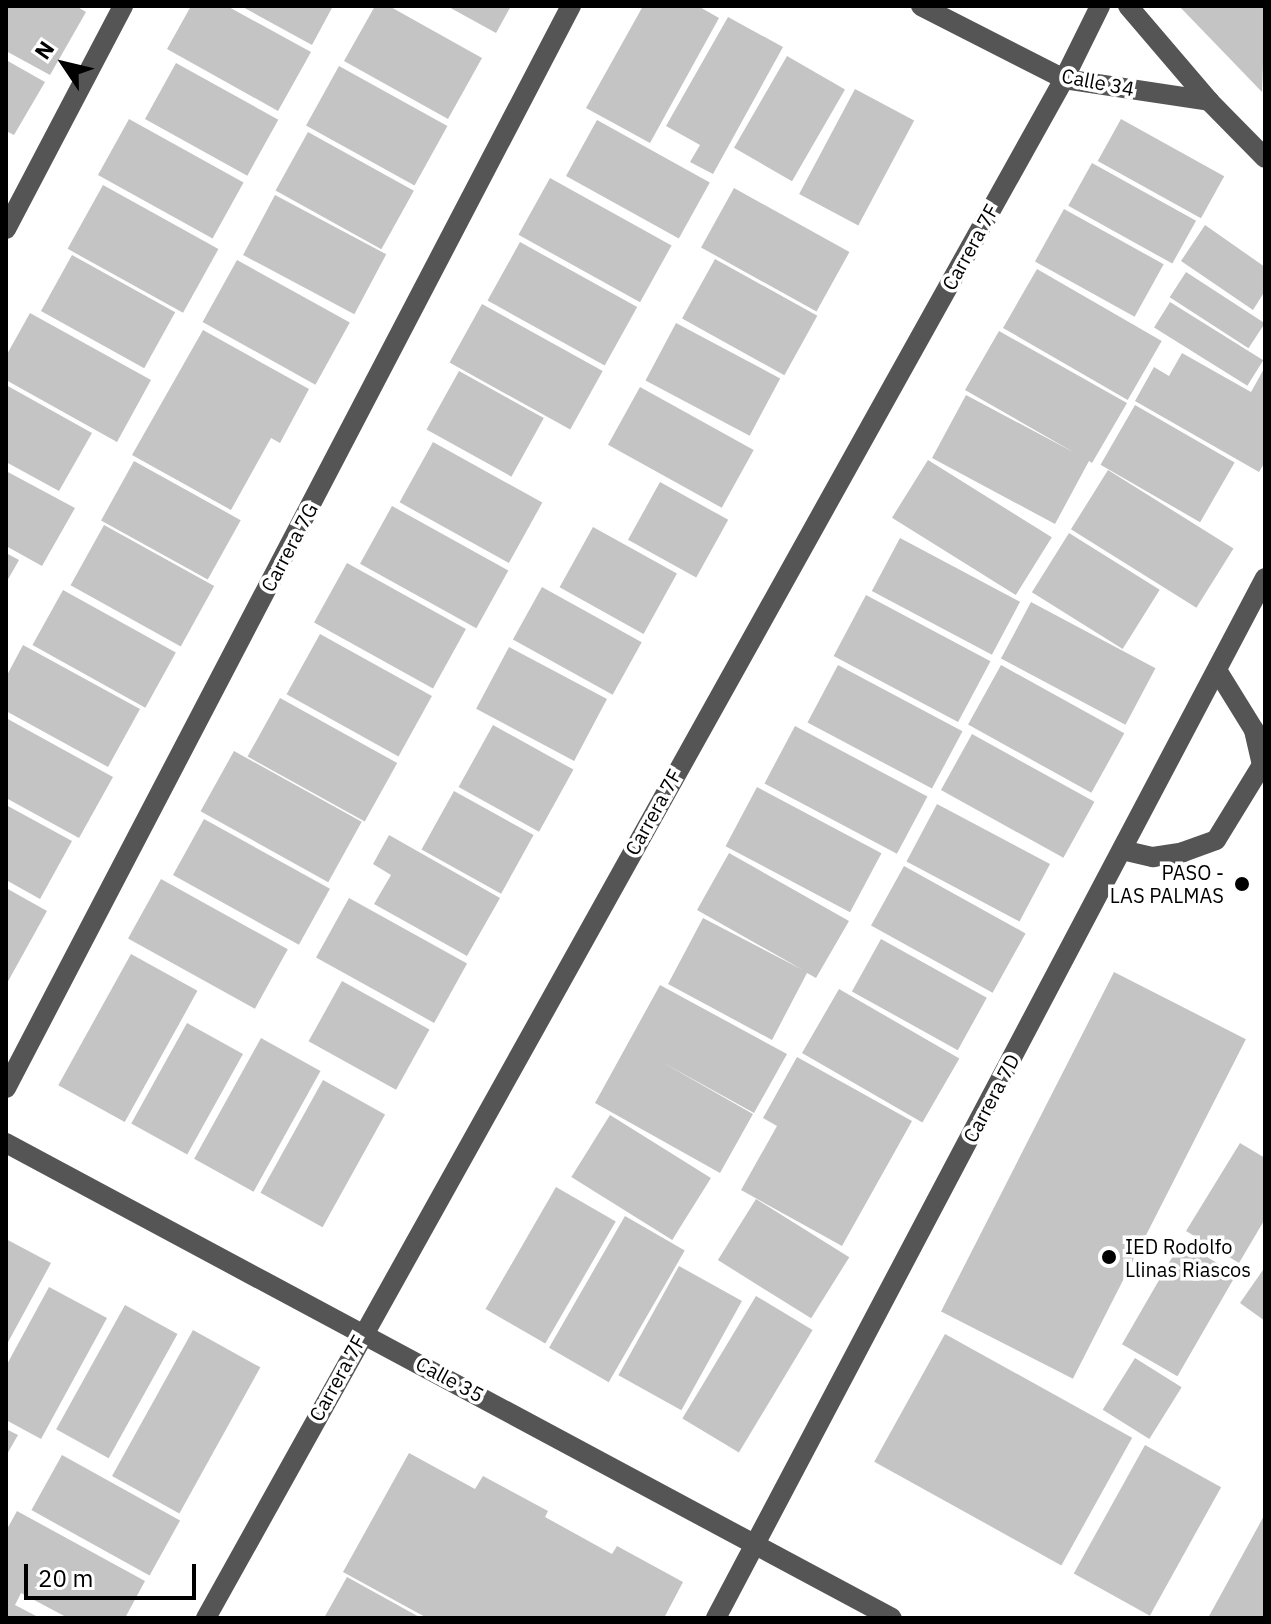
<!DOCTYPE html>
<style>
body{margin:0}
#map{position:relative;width:1271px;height:1624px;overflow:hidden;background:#fff;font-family:"IBM Plex Sans",sans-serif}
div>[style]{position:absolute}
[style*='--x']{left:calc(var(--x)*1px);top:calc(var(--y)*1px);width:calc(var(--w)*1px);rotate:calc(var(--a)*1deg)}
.building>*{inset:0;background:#c4c4c4;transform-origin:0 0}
.minor>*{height:20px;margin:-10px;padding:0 10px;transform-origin:10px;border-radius:10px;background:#555}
.dots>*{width:22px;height:22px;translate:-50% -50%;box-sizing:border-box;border:4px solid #fff;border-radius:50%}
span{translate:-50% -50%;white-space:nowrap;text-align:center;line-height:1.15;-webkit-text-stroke:7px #fff;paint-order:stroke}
.street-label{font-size:20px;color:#000}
.poi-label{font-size:20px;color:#000}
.right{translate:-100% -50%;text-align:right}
.left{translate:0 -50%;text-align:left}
.frame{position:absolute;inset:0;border:8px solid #000;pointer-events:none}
.north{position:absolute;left:24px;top:24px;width:80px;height:80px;-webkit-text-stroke:6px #fff;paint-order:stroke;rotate:305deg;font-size:22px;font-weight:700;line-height:32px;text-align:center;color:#000}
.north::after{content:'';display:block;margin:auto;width:28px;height:36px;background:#000;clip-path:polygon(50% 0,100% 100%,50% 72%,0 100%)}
.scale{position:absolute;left:24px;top:1564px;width:172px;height:36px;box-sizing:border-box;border:4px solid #000;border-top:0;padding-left:10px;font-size:24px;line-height:28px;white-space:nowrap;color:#000;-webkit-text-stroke:6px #fff;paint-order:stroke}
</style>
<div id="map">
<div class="building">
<div style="clip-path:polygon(6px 6px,76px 6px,86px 12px,50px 75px,6px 51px)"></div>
<div style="clip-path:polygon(191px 6px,227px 6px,311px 52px,278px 111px,167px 49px)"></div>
<div style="clip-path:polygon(241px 6px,333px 6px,312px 45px)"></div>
<div style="clip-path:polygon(375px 6px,389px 6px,482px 58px,448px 119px,344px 61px)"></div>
<div style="clip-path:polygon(447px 6px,511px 6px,496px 33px)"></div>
<div style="clip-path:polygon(643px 6px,698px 6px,719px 18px,650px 143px,586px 108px)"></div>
<div style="clip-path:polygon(1179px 6px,1265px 6px,1262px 92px)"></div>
<div style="clip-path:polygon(728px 17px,783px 47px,713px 174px,690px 162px,700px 145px,666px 126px)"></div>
<div style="left:787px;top:56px;width:67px;height:106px;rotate:30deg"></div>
<div style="clip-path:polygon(6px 60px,45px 82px,14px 135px,6px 131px)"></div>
<div style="left:176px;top:63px;width:117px;height:64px;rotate:29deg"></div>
<div style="left:339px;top:66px;width:124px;height:68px;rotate:29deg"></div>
<div style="left:855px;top:89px;width:67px;height:119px;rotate:28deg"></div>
<div style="left:129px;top:119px;width:131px;height:64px;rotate:29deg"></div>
<div style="left:1121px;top:119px;width:118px;height:48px;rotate:29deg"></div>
<div style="left:597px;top:120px;width:129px;height:64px;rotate:29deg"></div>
<div style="left:308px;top:132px;width:121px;height:67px;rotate:29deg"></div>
<div style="left:1092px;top:163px;width:119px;height:49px;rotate:29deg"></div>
<div style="left:550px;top:178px;width:139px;height:65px;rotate:29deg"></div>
<div style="left:103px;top:185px;width:132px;height:73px;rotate:29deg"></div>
<div style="left:734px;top:188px;width:132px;height:68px;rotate:29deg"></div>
<div style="left:275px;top:195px;width:126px;height:68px;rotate:28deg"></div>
<div style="left:1064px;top:209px;width:114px;height:60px;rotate:29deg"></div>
<div style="clip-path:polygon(1205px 225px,1265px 267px,1265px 291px,1253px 310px,1181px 261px)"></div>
<div style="left:520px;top:242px;width:134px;height:67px;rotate:29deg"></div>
<div style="left:72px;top:255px;width:118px;height:64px;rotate:29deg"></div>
<div style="left:715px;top:259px;width:117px;height:68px;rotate:29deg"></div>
<div style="left:237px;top:260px;width:129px;height:71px;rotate:29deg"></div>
<div style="left:1037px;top:269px;width:144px;height:68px;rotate:30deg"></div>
<div style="left:1186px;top:272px;width:94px;height:30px;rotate:33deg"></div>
<div style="left:1170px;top:302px;width:110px;height:30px;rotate:32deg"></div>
<div style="left:482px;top:304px;width:138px;height:67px;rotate:29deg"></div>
<div style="clip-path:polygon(30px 313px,151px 380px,117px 442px,6px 380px,6px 356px)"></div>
<div style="left:676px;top:323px;width:118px;height:65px;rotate:28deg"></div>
<div style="clip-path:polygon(203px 330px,309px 389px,280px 443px,271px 438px,231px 510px,132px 455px)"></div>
<div style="clip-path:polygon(999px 331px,1127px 403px,1092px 463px,1089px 461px,1055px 524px,932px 458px,966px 395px,1075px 453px,965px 390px)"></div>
<div style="clip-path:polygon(1182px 353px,1251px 392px,1265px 367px,1265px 462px,1259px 472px,1135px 401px,1154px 367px,1169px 376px)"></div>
<div style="left:459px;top:371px;width:97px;height:67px;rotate:29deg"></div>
<div style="clip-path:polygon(6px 385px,92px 433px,59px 491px,6px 462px)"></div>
<div style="left:640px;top:387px;width:130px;height:66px;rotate:29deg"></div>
<div style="left:1135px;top:405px;width:115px;height:69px;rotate:30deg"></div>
<div style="left:433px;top:442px;width:125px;height:69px;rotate:29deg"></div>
<div style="left:928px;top:460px;width:146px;height:68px;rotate:32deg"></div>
<div style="left:134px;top:461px;width:122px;height:68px;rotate:29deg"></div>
<div style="left:1108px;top:470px;width:148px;height:70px;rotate:32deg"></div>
<div style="clip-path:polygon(6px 471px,75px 508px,42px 566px,6px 546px)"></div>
<div style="left:660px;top:482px;width:78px;height:66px;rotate:29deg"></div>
<div style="left:392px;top:506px;width:133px;height:66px;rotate:29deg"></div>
<div style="left:104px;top:525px;width:126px;height:69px;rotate:29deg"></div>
<div style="left:593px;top:527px;width:96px;height:69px;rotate:29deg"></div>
<div style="left:1069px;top:533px;width:107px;height:70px;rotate:32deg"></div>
<div style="left:900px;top:538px;width:136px;height:60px;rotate:28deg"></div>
<div style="clip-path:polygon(6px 553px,19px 560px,6px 583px)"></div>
<div style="left:347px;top:563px;width:136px;height:68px;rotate:29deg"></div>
<div style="left:542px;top:587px;width:114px;height:60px;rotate:29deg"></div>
<div style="left:63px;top:590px;width:129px;height:63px;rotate:29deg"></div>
<div style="left:866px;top:595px;width:141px;height:69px;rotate:28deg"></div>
<div style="left:1031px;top:602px;width:141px;height:64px;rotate:28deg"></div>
<div style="left:320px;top:634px;width:128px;height:69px;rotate:29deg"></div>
<div style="clip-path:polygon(23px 645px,140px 709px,108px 767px,6px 711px,6px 677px)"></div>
<div style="left:509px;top:647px;width:111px;height:70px;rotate:28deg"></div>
<div style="left:838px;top:665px;width:141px;height:65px;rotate:28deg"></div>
<div style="left:1001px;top:665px;width:141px;height:68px;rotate:29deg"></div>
<div style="left:280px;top:698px;width:134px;height:67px;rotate:29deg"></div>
<div style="clip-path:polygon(6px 718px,113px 777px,79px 838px,6px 798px)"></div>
<div style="left:493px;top:725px;width:92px;height:71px;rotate:29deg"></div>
<div style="left:795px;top:726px;width:150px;height:65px;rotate:28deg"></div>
<div style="left:972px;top:734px;width:140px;height:64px;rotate:29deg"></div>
<div style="left:234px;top:751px;width:146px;height:69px;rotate:29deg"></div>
<div style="left:757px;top:787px;width:141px;height:67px;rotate:28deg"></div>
<div style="left:454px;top:791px;width:91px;height:67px;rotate:29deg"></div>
<div style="left:937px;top:804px;width:128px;height:65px;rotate:28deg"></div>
<div style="clip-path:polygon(6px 805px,72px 841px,40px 899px,6px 880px)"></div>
<div style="left:204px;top:819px;width:144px;height:64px;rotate:29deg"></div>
<div style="clip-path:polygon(389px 835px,500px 898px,467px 956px,374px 904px,391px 875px,373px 864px)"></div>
<div style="clip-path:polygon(729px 853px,849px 921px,816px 978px,807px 973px,772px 1040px,668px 984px,703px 918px,803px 970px,697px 910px)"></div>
<div style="left:904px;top:866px;width:139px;height:68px;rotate:29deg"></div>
<div style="left:161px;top:879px;width:145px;height:68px;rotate:29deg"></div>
<div style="clip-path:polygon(6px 888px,47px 911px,6px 985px)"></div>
<div style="left:349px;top:898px;width:135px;height:68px;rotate:29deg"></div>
<div style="left:881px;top:939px;width:121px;height:60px;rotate:29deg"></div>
<div style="left:131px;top:954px;width:76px;height:150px;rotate:29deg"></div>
<div style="left:1114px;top:972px;width:148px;height:381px;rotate:27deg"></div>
<div style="left:342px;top:981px;width:100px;height:69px;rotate:29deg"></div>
<div style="clip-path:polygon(660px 985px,787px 1054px,754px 1113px,660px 1061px,753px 1114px,720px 1173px,595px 1103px)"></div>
<div style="left:839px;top:989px;width:139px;height:74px;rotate:30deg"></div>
<div style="left:187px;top:1023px;width:64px;height:115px;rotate:29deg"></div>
<div style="left:261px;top:1038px;width:68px;height:138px;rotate:29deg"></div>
<div style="clip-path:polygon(797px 1057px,912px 1121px,842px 1246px,741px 1190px,777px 1126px,763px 1118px)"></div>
<div style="left:323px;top:1080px;width:71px;height:129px;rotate:29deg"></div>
<div style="left:610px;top:1115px;width:119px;height:73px;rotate:32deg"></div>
<div style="clip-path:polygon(1240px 1143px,1265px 1158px,1265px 1219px,1239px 1263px,1186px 1231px)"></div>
<div style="left:556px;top:1187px;width:69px;height:141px;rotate:30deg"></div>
<div style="left:756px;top:1199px;width:110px;height:72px;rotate:32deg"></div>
<div style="left:625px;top:1216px;width:69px;height:152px;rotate:30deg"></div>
<div style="clip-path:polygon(6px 1239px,51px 1263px,6px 1346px)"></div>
<div style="left:1181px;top:1242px;width:64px;height:118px;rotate:30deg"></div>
<div style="left:679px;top:1266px;width:72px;height:125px;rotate:29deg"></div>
<div style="clip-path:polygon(1265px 1267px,1265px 1321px,1240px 1303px)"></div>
<div style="clip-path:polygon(49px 1287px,107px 1318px,41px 1439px,6px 1420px,6px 1366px)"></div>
<div style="left:756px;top:1296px;width:66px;height:143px;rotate:31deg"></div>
<div style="left:125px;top:1305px;width:60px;height:142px;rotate:29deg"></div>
<div style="left:193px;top:1330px;width:77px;height:167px;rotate:29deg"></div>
<div style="left:945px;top:1334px;width:214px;height:146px;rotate:29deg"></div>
<div style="left:1135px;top:1358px;width:55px;height:61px;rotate:32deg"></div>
<div style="clip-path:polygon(6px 1429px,18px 1435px,6px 1456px)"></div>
<div style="left:1145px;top:1445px;width:87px;height:147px;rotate:29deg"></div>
<div style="clip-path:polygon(409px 1453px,475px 1489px,483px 1476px,548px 1511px,545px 1517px,612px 1554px,617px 1546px,683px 1582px,664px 1618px,427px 1618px,343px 1572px)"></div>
<div style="left:62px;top:1455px;width:135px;height:63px;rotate:29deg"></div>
<div style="clip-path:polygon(17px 1511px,145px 1581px,125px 1618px,68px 1618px,21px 1593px,15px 1605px,40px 1618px,6px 1618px,6px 1531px)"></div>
<div style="clip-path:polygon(1265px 1514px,1265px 1618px,1208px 1618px)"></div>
<div style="clip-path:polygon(347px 1577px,421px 1618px,324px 1618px)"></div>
</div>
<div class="minor">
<div style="--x:921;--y:6;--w:161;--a:27"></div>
<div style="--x:1064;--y:79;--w:147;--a:8.6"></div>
<div style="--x:1128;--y:6;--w:125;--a:49.5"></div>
<div style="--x:1209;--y:101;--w:80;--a:45.5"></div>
<div style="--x:6;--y:229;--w:252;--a:-62.3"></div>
<div style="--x:1122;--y:850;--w:32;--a:13"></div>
<div style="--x:1153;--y:857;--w:30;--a:-9"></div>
<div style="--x:1183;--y:852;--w:35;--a:-20"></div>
<div style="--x:1216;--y:840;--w:88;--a:-58.5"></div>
<div style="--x:1262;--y:765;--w:36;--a:-103"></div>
<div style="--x:1254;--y:730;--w:70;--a:-121.7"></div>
<div style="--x:6;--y:1088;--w:1221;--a:-62.43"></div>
<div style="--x:6;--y:1143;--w:1005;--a:28.2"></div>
<div style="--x:206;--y:1618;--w:1762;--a:-60.86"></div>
<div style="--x:1064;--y:79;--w:81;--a:-63.7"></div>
<div style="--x:716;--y:1618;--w:1176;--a:-62.17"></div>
</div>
<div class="dots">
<div style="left:1242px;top:884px;background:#000"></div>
<div style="left:1109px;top:1257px;background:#000"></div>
</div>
<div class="street-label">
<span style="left:1098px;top:82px;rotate:11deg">Calle 34</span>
<span style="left:970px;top:247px;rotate:-61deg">Carrera 7F</span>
<span style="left:289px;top:547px;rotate:-62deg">Carrera 7G</span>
<span style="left:653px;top:812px;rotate:-61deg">Carrera 7F</span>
<span style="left:991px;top:1098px;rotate:-62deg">Carrera 7D</span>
<span style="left:337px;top:1378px;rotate:-61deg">Carrera 7F</span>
<span style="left:450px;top:1379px;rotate:28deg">Calle 35</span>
</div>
<div class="poi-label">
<span class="right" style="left:1224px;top:884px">PASO -<br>LAS PALMAS</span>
<span class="left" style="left:1125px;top:1258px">IED Rodolfo<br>Llinas Riascos</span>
</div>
<div class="frame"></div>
<div class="north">N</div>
<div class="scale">20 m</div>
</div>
